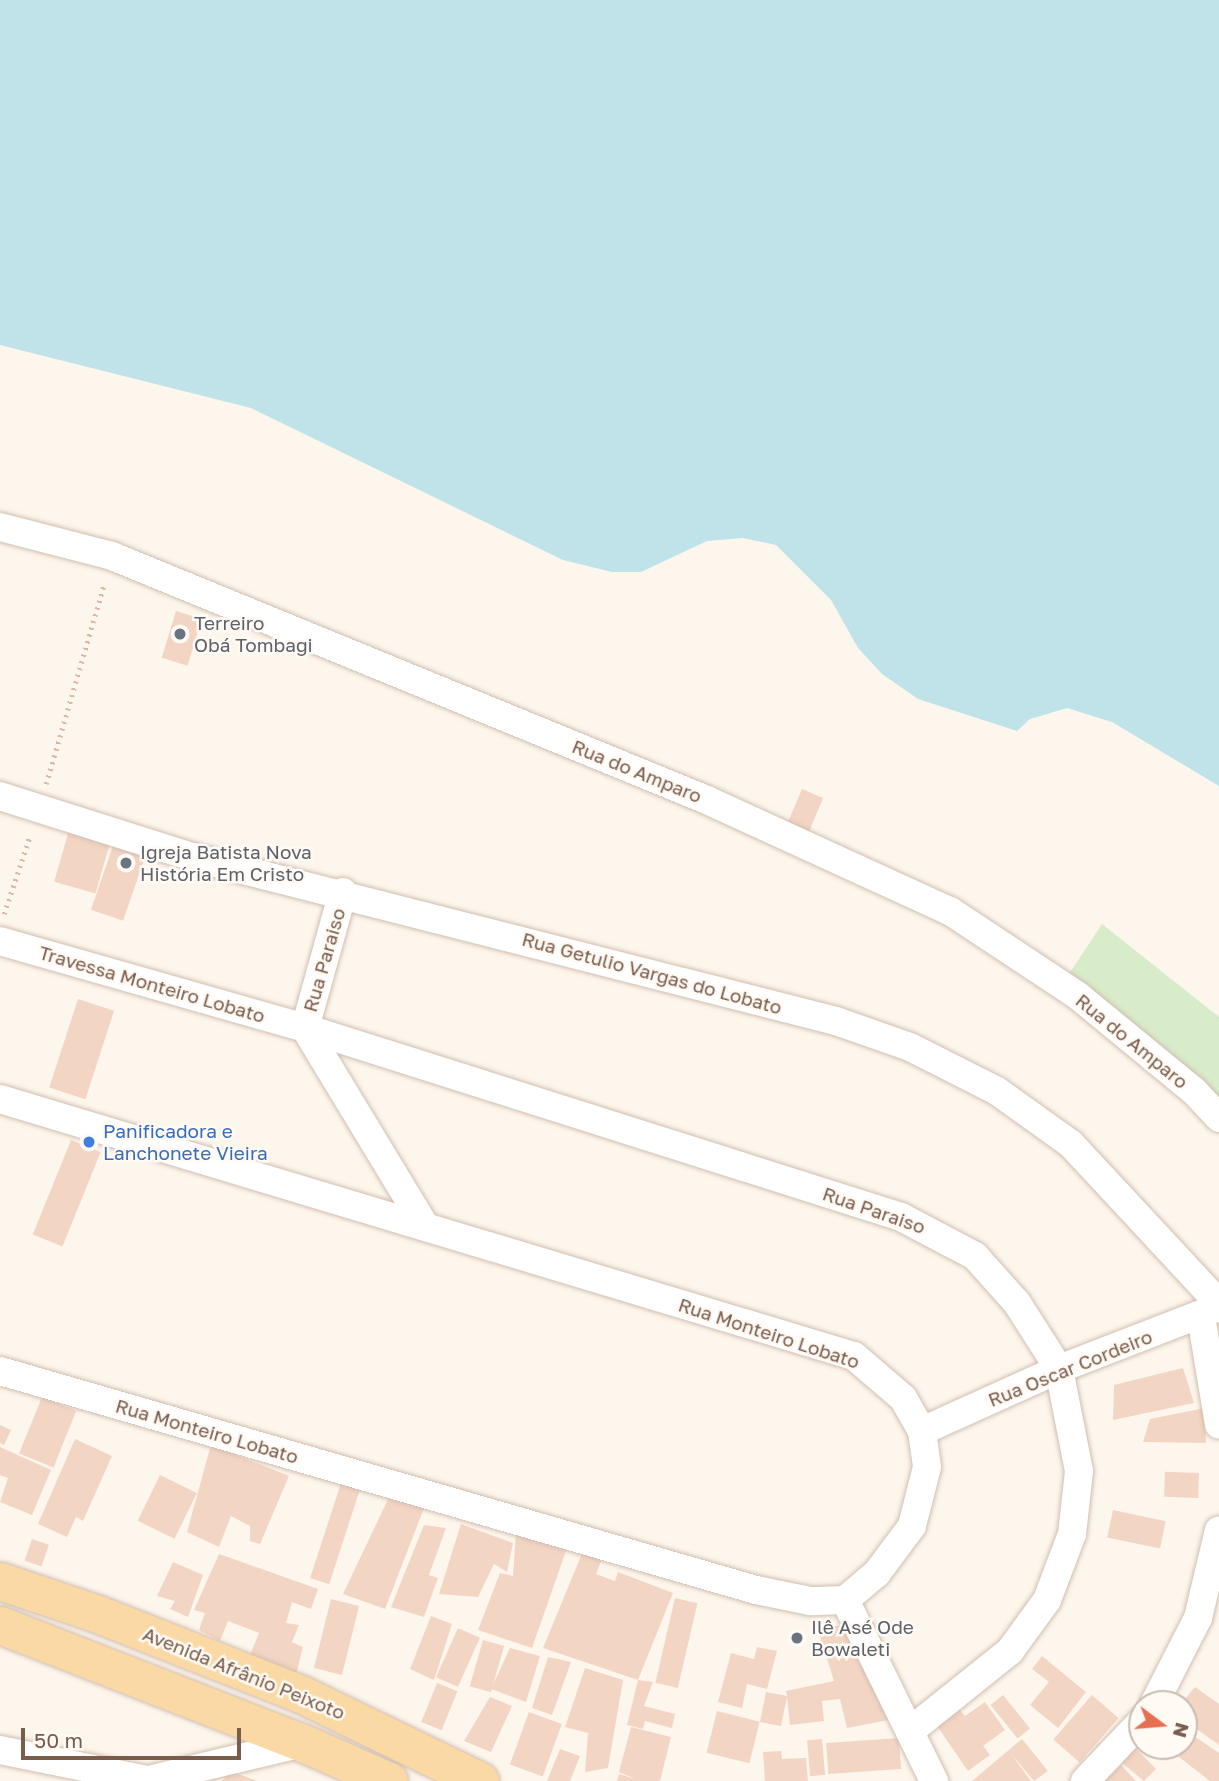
<!DOCTYPE html>
<meta charset="utf-8">
<style>
body{margin:0}
#map{position:relative;width:1219px;height:1781px;overflow:hidden;background:#fdf6ec;font-family:"Golos Text",sans-serif}
div>[style]{position:absolute}
[style*='--x']{left:calc(var(--x)*1px);top:calc(var(--y)*1px);width:calc(var(--w)*1px);rotate:calc(var(--a)*1deg)}
.green>*{inset:0;background:#d8ecc9}
.water>*{inset:0;background:#bfe3e8}
.building>*{inset:0;background:#f3d5c3;transform-origin:0 0}
.path>*{height:4.5px;margin-top:-2.25px;transform-origin:0;background:repeating-linear-gradient(90deg,#d9b8a5 0 2px,transparent 0 7px)}
.roads{filter:drop-shadow(0 0 2px #d1beb0) drop-shadow(0 0 2px #d1beb0)}
.minor>*{height:28px;margin:-14px;padding:0 14px;transform-origin:14px;border-radius:14px;background:#fff}
.major>*{height:37px;margin:-18.5px;padding:0 18.5px;transform-origin:18.5px;border-radius:18.5px;background:#fbd9a5}
.dots>*{width:19px;height:19px;translate:-50% -50%;box-sizing:border-box;border:4px solid #fffaf3;border-radius:50%}
span{translate:-50% -50%;white-space:nowrap;text-align:center;line-height:1.15;-webkit-text-stroke:5px #fffaf3;paint-order:stroke}
.worship-label{font-size:19px;color:#5b616d}
.left{translate:0 -50%;text-align:left}
.street-label{font-size:19px;color:#7a5c4d}
.shop-label{font-size:19px;color:#366cbe}
.north{position:absolute;left:1128px;top:1690px;width:70px;height:70px;box-sizing:border-box;background:#fffaf3;border:2px solid #cabbb1;border-radius:50%;rotate:106deg;font-size:19px;font-weight:700;line-height:28px;text-align:center;color:#7a5c4d}
.north::after{content:'';display:block;margin:auto;width:24px;height:32px;background:#e76f51;clip-path:polygon(50% 0,100% 100%,50% 72%,0 100%)}
.scale{position:absolute;left:21px;top:1728px;width:220px;height:32px;box-sizing:border-box;border:4px solid #7a5c4d;border-top:0;padding-left:9px;font-size:21px;line-height:24px;white-space:nowrap;color:#7a5c4d;-webkit-text-stroke:5px #fffaf3;paint-order:stroke}
</style>
<div id="map">
<div class="green">
<div style="clip-path:polygon(1102px 924px,1219px 1017px,1219px 1108px,1067px 977px)"></div>
</div>
<div class="water">
<div style="clip-path:polygon(0 0,1219px 0,1219px 786px,1112px 722px,1067px 708px,1030px 719px,1017px 731px,918px 699px,882px 674px,858px 648px,831px 600px,776px 545px,743px 538px,707px 541px,641px 572px,612px 572px,563px 560px,251px 408px,0 345px)"></div>
</div>
<div class="building">
<div style="left:176px;top:611px;width:27px;height:49px;rotate:17deg"></div>
<div style="left:802px;top:789px;width:23px;height:42px;rotate:23deg"></div>
<div style="left:71px;top:823px;width:43px;height:61px;rotate:16deg"></div>
<div style="left:116px;top:837px;width:34px;height:77px;rotate:19deg"></div>
<div style="left:78px;top:999px;width:38px;height:93px;rotate:18deg"></div>
<div style="left:71px;top:1140px;width:32px;height:102px;rotate:22deg"></div>
<div style="clip-path:polygon(1183px 1368px,1194px 1403px,1113px 1420px,1114px 1385px)"></div>
<div style="left:42px;top:1397px;width:37px;height:61px;rotate:22deg"></div>
<div style="clip-path:polygon(1205px 1408px,1206px 1443px,1143px 1442px,1150px 1419px)"></div>
<div style="clip-path:polygon(0 1425px,11px 1430px,4px 1445px,0 1443px)"></div>
<div style="clip-path:polygon(75px 1439px,112px 1456px,83px 1521px,76px 1517px,67px 1537px,38px 1524px)"></div>
<div style="clip-path:polygon(211px 1445px,289px 1476px,260px 1544px,250px 1541px,250px 1526px,231px 1516px,219px 1547px,187px 1532px)"></div>
<div style="clip-path:polygon(0 1447px,51px 1470px,32px 1515px,0 1502px,8px 1478px,0 1475px)"></div>
<div style="left:1199px;top:1473px;width:25px;height:34px;rotate:92deg"></div>
<div style="left:160px;top:1475px;width:41px;height:51px;rotate:26deg"></div>
<div style="left:342px;top:1480px;width:20px;height:103px;rotate:18deg"></div>
<div style="clip-path:polygon(391px 1493px,426px 1503px,385px 1609px,343px 1594px)"></div>
<div style="left:1113px;top:1510px;width:54px;height:28px;rotate:12deg"></div>
<div style="clip-path:polygon(461px 1524px,513px 1543px,507px 1572px,494px 1564px,478px 1597px,439px 1594px)"></div>
<div style="clip-path:polygon(424px 1525px,446px 1528px,429px 1575px,438px 1578px,424px 1617px,391px 1607px)"></div>
<div style="clip-path:polygon(516px 1532px,567px 1548px,532px 1648px,478px 1630px,500px 1573px,513px 1576px)"></div>
<div style="left:32px;top:1539px;width:18px;height:23px;rotate:19deg"></div>
<div style="clip-path:polygon(583px 1551px,603px 1556px,596px 1574px,615px 1581px,618px 1572px,673px 1593px,638px 1680px,543px 1648px)"></div>
<div style="clip-path:polygon(219px 1554px,318px 1589px,311px 1609px,292px 1602px,286px 1623px,299px 1625px,292px 1642px,303px 1647px,296px 1675px,250px 1655px,259px 1633px,228px 1621px,220px 1641px,199px 1630px,205px 1613px,194px 1610px)"></div>
<div style="clip-path:polygon(173px 1562px,203px 1575px,188px 1617px,170px 1609px,175px 1601px,157px 1596px)"></div>
<div style="left:675px;top:1598px;width:23px;height:87px;rotate:13deg"></div>
<div style="left:331px;top:1599px;width:29px;height:71px;rotate:14deg"></div>
<div style="clip-path:polygon(431px 1616px,452px 1624px,434px 1680px,410px 1669px)"></div>
<div style="clip-path:polygon(850px 1623px,875px 1675px,888px 1720px,847px 1728px,840px 1699px,822px 1701px,824px 1721px,790px 1725px,787px 1697px,781px 1726px,760px 1722px,766px 1692px,787px 1696px,786px 1691px,834px 1681px,818px 1630px)"></div>
<div style="left:458px;top:1628px;width:24px;height:54px;rotate:24deg"></div>
<div style="left:483px;top:1640px;width:22px;height:48px;rotate:16deg"></div>
<div style="clip-path:polygon(757px 1647px,777px 1651px,767px 1689px,747px 1684px,742px 1708px,718px 1702px,731px 1653px,754px 1659px)"></div>
<div style="clip-path:polygon(510px 1648px,540px 1656px,526px 1702px,491px 1689px)"></div>
<div style="clip-path:polygon(1042px 1656px,1086px 1692px,1058px 1728px,1030px 1705px,1049px 1682px,1032px 1669px)"></div>
<div style="clip-path:polygon(548px 1657px,571px 1662px,552px 1715px,532px 1708px)"></div>
<div style="clip-path:polygon(585px 1668px,623px 1680px,608px 1768px,585px 1772px,588px 1733px,565px 1727px)"></div>
<div style="clip-path:polygon(638px 1680px,653px 1682px,644px 1706px,675px 1714px,672px 1728px,645px 1721px,643px 1729px,627px 1725px)"></div>
<div style="left:437px;top:1683px;width:22px;height:42px;rotate:22deg"></div>
<div style="clip-path:polygon(1195px 1687px,1219px 1704px,1219px 1745px,1184px 1720px,1181px 1704px)"></div>
<div style="left:1003px;top:1695px;width:43px;height:16px;rotate:51deg"></div>
<div style="left:1092px;top:1695px;width:35px;height:59px;rotate:41deg"></div>
<div style="clip-path:polygon(490px 1697px,512px 1706px,491px 1752px,464px 1741px)"></div>
<div style="clip-path:polygon(985px 1702px,1005px 1730px,983px 1746px,990px 1755px,968px 1771px,937px 1726px,960px 1710px,965px 1716px)"></div>
<div style="left:717px;top:1711px;width:44px;height:43px;rotate:14deg"></div>
<div style="left:529px;top:1712px;width:35px;height:56px;rotate:20deg"></div>
<div style="clip-path:polygon(631px 1727px,671px 1737px,660px 1781px,640px 1781px,619px 1772px)"></div>
<div style="clip-path:polygon(1188px 1732px,1219px 1753px,1219px 1781px,1210px 1781px,1166px 1747px,1184px 1746px)"></div>
<div style="left:899px;top:1738px;width:31px;height:73px;rotate:86deg"></div>
<div style="left:822px;top:1739px;width:36px;height:15px;rotate:85deg"></div>
<div style="clip-path:polygon(1022px 1739px,1048px 1771px,1034px 1781px,1011px 1754px,1031px 1781px,972px 1781px)"></div>
<div style="clip-path:polygon(1132px 1744px,1156px 1769px,1144px 1781px,1117px 1759px)"></div>
<div style="clip-path:polygon(560px 1749px,580px 1756px,570px 1781px,547px 1781px)"></div>
<div style="clip-path:polygon(781px 1751px,782px 1759px,806px 1758px,808px 1781px,765px 1781px,763px 1752px)"></div>
<div style="clip-path:polygon(1121px 1765px,1136px 1781px,1103px 1781px)"></div>
<div style="clip-path:polygon(228px 1770px,257px 1781px,223px 1781px)"></div>
<div style="clip-path:polygon(619px 1774px,639px 1780px,639px 1781px,617px 1781px)"></div>
</div>
<div class="path">
<div style="--x:46;--y:784;--w:208;--a:-73.8"></div>
<div style="--x:4;--y:914;--w:82;--a:-71.6"></div>
</div>
<div class="roads">
<div class="minor">
<div style="--x:0;--y:527;--w:116;--a:14.5"></div>
<div style="--x:112;--y:556;--w:643;--a:22.3"></div>
<div style="--x:707;--y:800;--w:267;--a:24.6"></div>
<div style="--x:950;--y:911;--w:152;--a:33.5"></div>
<div style="--x:1077;--y:995;--w:151;--a:39.4"></div>
<div style="--x:1194;--y:1091;--w:37;--a:47"></div>
<div style="--x:0;--y:796;--w:201;--a:17.6"></div>
<div style="--x:192;--y:857;--w:665;--a:14.29"></div>
<div style="--x:836;--y:1021;--w:78;--a:19.4"></div>
<div style="--x:910;--y:1047;--w:97;--a:26.8"></div>
<div style="--x:997;--y:1091;--w:91;--a:35.6"></div>
<div style="--x:1071;--y:1144;--w:217;--a:47.1"></div>
<div style="--x:343;--y:892;--w:141;--a:105.6"></div>
<div style="--x:305;--y:1028;--w:232;--a:58.8"></div>
<div style="--x:0;--y:941;--w:317;--a:15.9"></div>
<div style="--x:305;--y:1028;--w:625;--a:17.59"></div>
<div style="--x:901;--y:1217;--w:84;--a:27.8"></div>
<div style="--x:975;--y:1256;--w:63;--a:48.2"></div>
<div style="--x:1017;--y:1303;--w:78;--a:57.5"></div>
<div style="--x:1059;--y:1369;--w:104;--a:78.9"></div>
<div style="--x:1079;--y:1471;--w:63;--a:96.3"></div>
<div style="--x:1072;--y:1534;--w:71;--a:110.7"></div>
<div style="--x:1047;--y:1600;--w:63;--a:126"></div>
<div style="--x:1010;--y:1651;--w:128;--a:141.3"></div>
<div style="--x:0;--y:1099;--w:892;--a:16.75"></div>
<div style="--x:854;--y:1356;--w:65;--a:40.6"></div>
<div style="--x:903;--y:1398;--w:38;--a:60"></div>
<div style="--x:922;--y:1431;--w:36;--a:82"></div>
<div style="--x:927;--y:1467;--w:61;--a:104.3"></div>
<div style="--x:912;--y:1526;--w:59;--a:126.7"></div>
<div style="--x:877;--y:1573;--w:42;--a:139.8"></div>
<div style="--x:845;--y:1600;--w:35;--a:178"></div>
<div style="--x:810;--y:1601;--w:55;--a:-168.5"></div>
<div style="--x:756;--y:1590;--w:787;--a:-163.84"></div>
<div style="--x:1201;--y:1316;--w:110;--a:80.6"></div>
<div style="--x:922;--y:1431;--w:150;--a:-24.3"></div>
<div style="--x:1059;--y:1369;--w:172;--a:-21.2"></div>
<div style="--x:845;--y:1600;--w:202;--a:63.8"></div>
<div style="--x:1154;--y:1704;--w:97;--a:-62.9"></div>
<div style="--x:1198;--y:1618;--w:90;--a:-76.6"></div>
<div style="--x:0;--y:1750;--w:151;--a:11.5"></div>
<div style="--x:148;--y:1780;--w:159;--a:-13.4"></div>
<div style="--x:1085;--y:1781;--w:83;--a:-46.5"></div>
</div>
<div class="major">
<div style="--x:0;--y:1581;--w:103;--a:18.6"></div>
<div style="--x:98;--y:1614;--w:218;--a:21.5"></div>
<div style="--x:301;--y:1694;--w:199;--a:25.9"></div>
<div style="--x:0;--y:1625;--w:325;--a:21.3"></div>
<div style="--x:303;--y:1743;--w:94;--a:23.8"></div>
</div>
</div>
<div class="dots">
<div style="left:180px;top:634px;background:#6b7280"></div>
<div style="left:126px;top:863px;background:#6b7280"></div>
<div style="left:89px;top:1142px;background:#3f7fe0"></div>
<div style="left:797px;top:1638px;background:#6b7280"></div>
</div>
<div class="worship-label">
<span class="left" style="left:194px;top:634px">Terreiro<br>Obá Tombagi</span>
<span class="left" style="left:140px;top:863px">Igreja Batista Nova<br>História Em Cristo</span>
<span class="left" style="left:811px;top:1638px">Ilê Asé Ode<br>Bowaleti</span>
</div>
<div class="street-label">
<span style="left:637px;top:771px;rotate:22deg">Rua do Amparo</span>
<span style="left:324px;top:960px;rotate:-74deg">Rua Paraiso</span>
<span style="left:652px;top:973px;rotate:15deg">Rua Getulio Vargas do Lobato</span>
<span style="left:152px;top:984px;rotate:16deg">Travessa Monteiro Lobato</span>
<span style="left:1132px;top:1041px;rotate:39deg">Rua do Amparo</span>
<span style="left:874px;top:1210px;rotate:19deg">Rua Paraiso</span>
<span style="left:769px;top:1333px;rotate:18deg">Rua Monteiro Lobato</span>
<span style="left:1070px;top:1368px;rotate:-22deg">Rua Oscar Cordeiro</span>
<span style="left:207px;top:1431px;rotate:16deg">Rua Monteiro Lobato</span>
<span style="left:244px;top:1673px;rotate:22deg">Avenida Afrânio Peixoto</span>
</div>
<div class="shop-label">
<span class="left" style="left:103px;top:1142px">Panificadora e<br>Lanchonete Vieira</span>
</div>
<div class="north">N</div>
<div class="scale">50 m</div>
</div>
